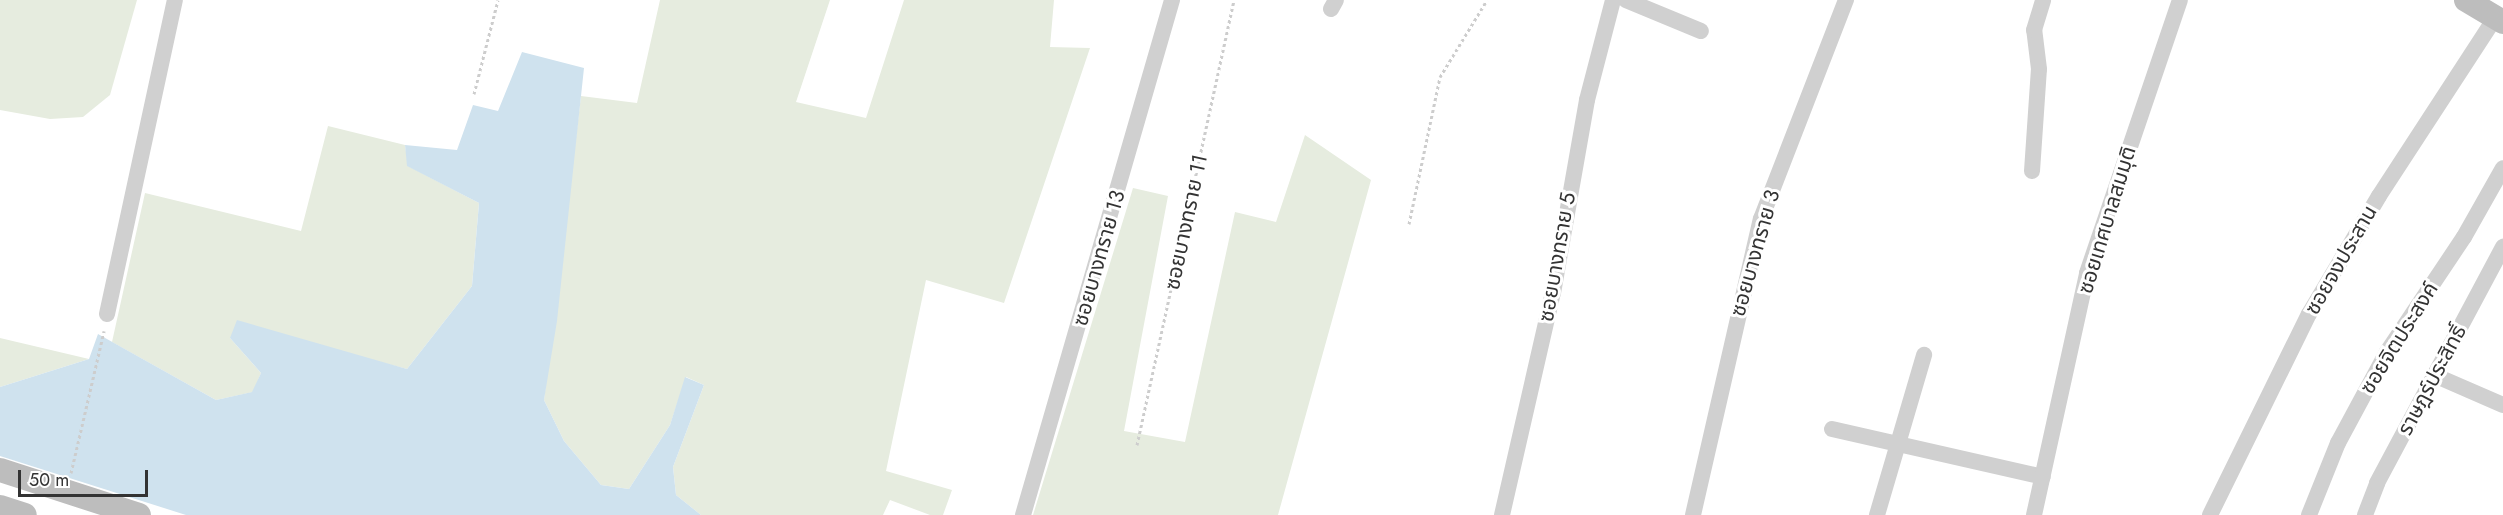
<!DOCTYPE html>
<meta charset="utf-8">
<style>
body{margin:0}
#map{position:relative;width:2503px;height:515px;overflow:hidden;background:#fff;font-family:Jost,"Noto Sans Thai",sans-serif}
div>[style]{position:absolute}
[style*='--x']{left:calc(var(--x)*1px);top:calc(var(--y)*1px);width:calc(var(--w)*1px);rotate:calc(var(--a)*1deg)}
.green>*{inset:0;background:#e6ecdf}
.water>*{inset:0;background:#cfe2ee}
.pier>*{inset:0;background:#fff}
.path>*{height:3px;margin-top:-1.5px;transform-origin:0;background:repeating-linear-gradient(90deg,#cdcdcd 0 3px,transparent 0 6px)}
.street>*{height:16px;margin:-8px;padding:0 8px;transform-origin:8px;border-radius:8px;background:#d0d0d0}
.secondary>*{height:24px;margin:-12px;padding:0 12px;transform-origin:12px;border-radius:12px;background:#bdbdbd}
.secondary-bridge>*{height:24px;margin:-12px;padding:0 12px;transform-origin:12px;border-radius:12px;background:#bdbdbd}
span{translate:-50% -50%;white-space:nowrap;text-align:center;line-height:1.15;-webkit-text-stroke:6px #fff;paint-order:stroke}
.street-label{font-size:21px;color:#333}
.scale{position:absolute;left:18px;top:470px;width:130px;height:27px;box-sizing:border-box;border:3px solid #333;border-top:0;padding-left:8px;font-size:18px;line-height:21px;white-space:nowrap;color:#333;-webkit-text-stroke:4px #fff;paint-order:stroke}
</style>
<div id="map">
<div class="green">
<div style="clip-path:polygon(0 0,137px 0,110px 95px,83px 117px,50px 119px,0 110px)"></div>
<div style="clip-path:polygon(660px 0,830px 0,796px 102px,866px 118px,904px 0,1054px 0,1050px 47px,1090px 48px,1004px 303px,926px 280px,886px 471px,952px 490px,943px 515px,930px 515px,890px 500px,883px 515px,701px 515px,676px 495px,673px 467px,704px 385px,686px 377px,670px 425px,629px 489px,601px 485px,564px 441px,544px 400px,581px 96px,637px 103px)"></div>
<div style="clip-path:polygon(328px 126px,405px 145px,408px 166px,479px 203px,472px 286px,407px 369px,333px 350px,230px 338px,261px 373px,253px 392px,216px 400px,112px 342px,145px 193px,301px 231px)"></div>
<div style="clip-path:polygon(1305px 135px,1371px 180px,1278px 515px,1033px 515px,1133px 188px,1168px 196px,1124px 431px,1185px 442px,1235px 212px,1276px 222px)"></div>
<div style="clip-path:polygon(0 338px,89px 359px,0 387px)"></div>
</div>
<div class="water">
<div style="clip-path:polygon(522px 52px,584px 68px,557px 321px,544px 400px,564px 441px,601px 485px,629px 489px,670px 425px,685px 377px,704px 385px,673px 467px,676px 495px,701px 515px,0 515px,0 387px,89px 359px,98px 334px,216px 400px,252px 392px,261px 373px,230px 338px,237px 320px,407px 369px,472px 286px,479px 203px,407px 166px,405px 145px,457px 150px,473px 105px,498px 111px)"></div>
</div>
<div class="pier">
<div style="clip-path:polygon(0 456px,186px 515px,0 515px)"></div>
</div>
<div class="path">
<div style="--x:474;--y:94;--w:97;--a:-75.7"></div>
<div style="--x:1409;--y:224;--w:150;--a:-78.1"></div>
<div style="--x:1440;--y:77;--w:90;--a:-58.6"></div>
<div style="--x:1137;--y:445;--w:455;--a:-77.7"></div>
<div style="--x:71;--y:473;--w:146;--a:-76.9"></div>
</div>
<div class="street">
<div style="--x:1626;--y:0;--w:81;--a:22.5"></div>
<div style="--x:1331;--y:9;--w:10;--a:-61"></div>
<div style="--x:2032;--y:171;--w:102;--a:-86.1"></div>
<div style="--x:2039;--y:69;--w:39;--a:-97"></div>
<div style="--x:2034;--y:30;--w:31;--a:-73"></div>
<div style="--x:107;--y:314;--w:321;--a:-77.8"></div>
<div style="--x:2434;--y:375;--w:75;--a:23.5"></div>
<div style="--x:1832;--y:429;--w:216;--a:12.8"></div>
<div style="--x:1023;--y:515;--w:536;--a:-73.86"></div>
<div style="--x:1502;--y:515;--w:228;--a:-77.1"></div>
<div style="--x:1553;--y:293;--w:196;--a:-80"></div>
<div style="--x:1587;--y:100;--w:103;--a:-75.4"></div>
<div style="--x:1693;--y:515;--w:304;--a:-77.1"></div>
<div style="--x:1761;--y:219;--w:235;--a:-68.8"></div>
<div style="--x:1877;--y:515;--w:167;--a:-73.6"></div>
<div style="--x:2034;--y:515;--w:248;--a:-77.6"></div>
<div style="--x:2087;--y:273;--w:288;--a:-71.2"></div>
<div style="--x:2210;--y:515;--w:224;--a:-63.8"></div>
<div style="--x:2309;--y:314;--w:137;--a:-59.3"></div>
<div style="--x:2379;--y:196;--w:212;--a:-56.9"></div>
<div style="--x:2309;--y:515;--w:78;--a:-68.1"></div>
<div style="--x:2338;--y:443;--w:103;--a:-61.7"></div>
<div style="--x:2387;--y:352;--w:138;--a:-56.2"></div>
<div style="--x:2464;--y:237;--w:79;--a:-60.5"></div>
<div style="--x:2365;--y:515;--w:34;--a:-69"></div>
<div style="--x:2377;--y:483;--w:268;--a:-61.9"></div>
</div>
<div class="secondary">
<div style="--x:2466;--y:0;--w:43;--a:30.7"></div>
<div style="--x:0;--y:507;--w:26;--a:18"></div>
</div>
<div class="secondary-bridge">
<div style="--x:0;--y:470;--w:146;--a:17.9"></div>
</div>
<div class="street-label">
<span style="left:2107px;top:220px;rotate:-73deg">ซอยเทศบาลสมมุติ</span>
<span style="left:1186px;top:222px;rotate:-78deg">ซอยบางทราย 11</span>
<span style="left:1755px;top:253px;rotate:-74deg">ซอยบางทราย 3</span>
<span style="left:1557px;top:257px;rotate:-80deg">ซอยบางทราย 5</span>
<span style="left:1099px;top:258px;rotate:-74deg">ซอยบางทราย 13</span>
<span style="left:2341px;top:260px;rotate:-60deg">ซอยจงประสาน</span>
<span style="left:2399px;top:338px;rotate:-58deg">ซอยจิตประสงค์</span>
<span style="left:2432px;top:380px;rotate:-62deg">ราษฎร์ประสิทธิ์</span>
</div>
<div class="scale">50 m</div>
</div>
